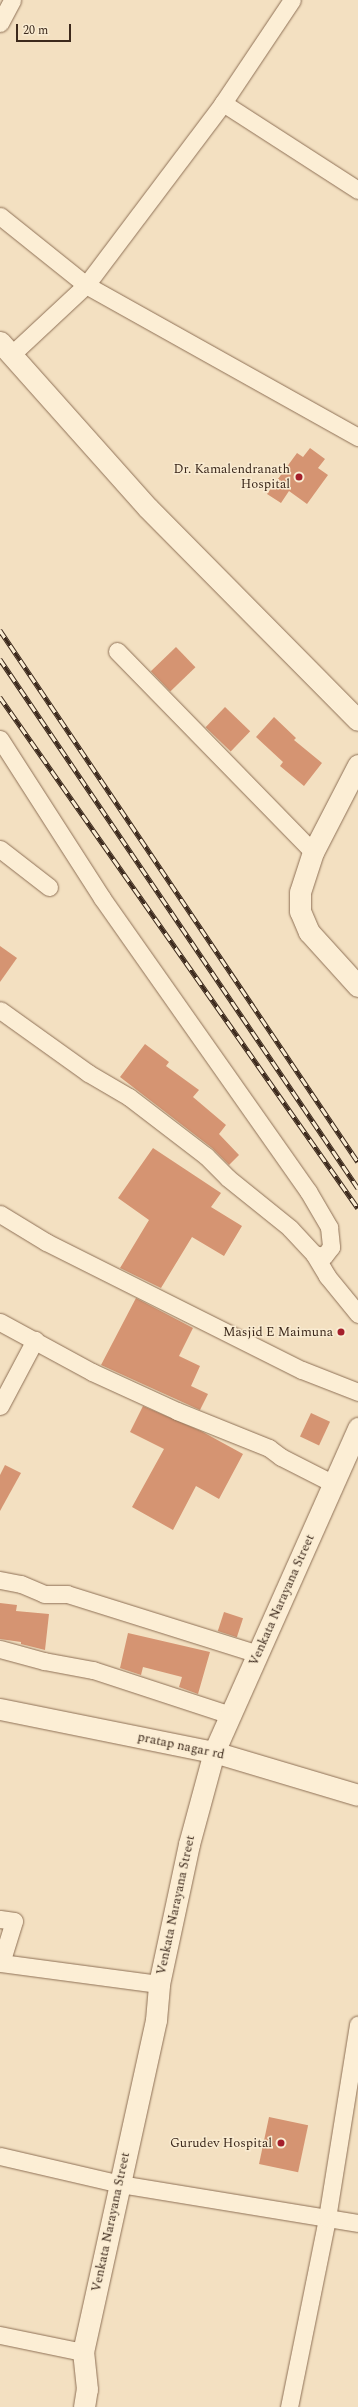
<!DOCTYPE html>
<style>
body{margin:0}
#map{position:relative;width:358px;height:2407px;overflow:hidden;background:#f3e0c1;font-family:Spectral,serif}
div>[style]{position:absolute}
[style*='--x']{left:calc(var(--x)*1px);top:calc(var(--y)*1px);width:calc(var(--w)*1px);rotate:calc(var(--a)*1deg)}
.building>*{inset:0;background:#d59472;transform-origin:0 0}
.roads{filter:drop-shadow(0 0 1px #8e7056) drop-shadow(0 0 1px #8e7056)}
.minor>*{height:17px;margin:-8.5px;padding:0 8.5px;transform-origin:8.5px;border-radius:8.5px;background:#fceed5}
.tertiary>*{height:21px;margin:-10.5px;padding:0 10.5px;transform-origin:10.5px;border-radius:10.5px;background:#fceed5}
.rail>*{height:4.5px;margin-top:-2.25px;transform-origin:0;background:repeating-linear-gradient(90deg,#f9ebd1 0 9px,#3c291c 0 18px);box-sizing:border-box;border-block:1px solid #3c291c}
.dots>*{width:11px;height:11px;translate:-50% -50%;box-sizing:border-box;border:2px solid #f9ebd1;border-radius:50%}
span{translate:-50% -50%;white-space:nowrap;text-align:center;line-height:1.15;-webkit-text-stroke:3px #f9ebd1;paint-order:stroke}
.poi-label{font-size:13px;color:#3c291c}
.right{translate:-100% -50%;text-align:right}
.street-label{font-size:13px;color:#3c291c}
.scale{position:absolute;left:16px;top:24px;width:55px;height:18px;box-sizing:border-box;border:2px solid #3c291c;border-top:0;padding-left:5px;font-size:12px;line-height:14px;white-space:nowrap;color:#3c291c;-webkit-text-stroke:3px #f9ebd1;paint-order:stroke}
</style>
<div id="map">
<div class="building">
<div style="clip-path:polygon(310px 448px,325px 459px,318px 468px,328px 475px,307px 504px,289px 491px,281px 503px,267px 494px,297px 453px,303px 457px)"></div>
<div style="left:176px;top:647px;width:28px;height:35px;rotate:46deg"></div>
<div style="left:225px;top:707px;width:35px;height:28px;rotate:44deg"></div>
<div style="clip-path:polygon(274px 717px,296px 738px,294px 740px,322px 763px,304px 786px,280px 766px,283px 762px,256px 737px)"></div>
<div style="clip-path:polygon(0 946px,17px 958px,0 982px)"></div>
<div style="clip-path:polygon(145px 1044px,169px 1062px,166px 1066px,199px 1090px,193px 1097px,226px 1125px,219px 1134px,239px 1155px,229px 1165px,212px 1148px,120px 1077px)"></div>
<div style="clip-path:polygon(153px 1148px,221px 1193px,211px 1207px,242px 1226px,224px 1256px,192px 1237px,161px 1288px,120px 1268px,149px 1220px,118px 1198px)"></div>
<div style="clip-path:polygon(136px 1298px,193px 1328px,179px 1356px,200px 1366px,191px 1386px,208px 1394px,200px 1410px,101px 1365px)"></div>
<div style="clip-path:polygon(143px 1406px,201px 1431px,243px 1454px,219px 1499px,196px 1486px,173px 1530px,132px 1507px,164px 1449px,130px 1432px)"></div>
<div style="left:311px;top:1413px;width:21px;height:26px;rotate:25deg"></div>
<div style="clip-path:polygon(5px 1465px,21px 1473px,0 1511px,0 1475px)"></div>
<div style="clip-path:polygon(0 1603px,17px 1605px,16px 1611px,49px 1614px,45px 1650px,21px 1644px,21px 1642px,0 1639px)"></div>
<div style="left:224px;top:1612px;width:20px;height:20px;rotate:18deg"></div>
<div style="clip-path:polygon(128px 1633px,210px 1652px,198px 1694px,179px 1687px,182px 1677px,143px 1667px,141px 1675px,120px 1668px)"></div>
<div style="left:269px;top:2117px;width:40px;height:48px;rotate:12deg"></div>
</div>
<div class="roads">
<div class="minor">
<div style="--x:0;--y:23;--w:26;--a:-62"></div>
<div style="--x:223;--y:103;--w:161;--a:32.8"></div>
<div style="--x:0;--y:216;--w:110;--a:38.7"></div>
<div style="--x:86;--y:285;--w:312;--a:29.2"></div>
<div style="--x:12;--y:354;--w:101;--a:-43"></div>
<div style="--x:86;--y:285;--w:228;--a:-53"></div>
<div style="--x:223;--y:103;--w:124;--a:-56.2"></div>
<div style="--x:117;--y:651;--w:281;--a:45.7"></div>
<div style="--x:0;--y:739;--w:189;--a:57.3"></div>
<div style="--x:102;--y:898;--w:358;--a:54.9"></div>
<div style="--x:308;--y:1191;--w:42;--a:59.7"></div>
<div style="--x:329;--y:1227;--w:20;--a:84"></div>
<div style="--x:331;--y:1247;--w:11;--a:128"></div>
<div style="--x:324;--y:1256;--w:10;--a:-169"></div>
<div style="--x:314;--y:1254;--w:35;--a:-133"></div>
<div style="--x:290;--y:1228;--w:80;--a:-141.1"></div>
<div style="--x:228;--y:1178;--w:31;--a:-135"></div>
<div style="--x:206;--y:1156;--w:97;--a:-142.5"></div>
<div style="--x:129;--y:1097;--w:48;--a:-149.7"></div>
<div style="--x:88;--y:1073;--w:108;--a:-144.4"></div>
<div style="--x:0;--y:849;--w:62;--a:37.8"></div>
<div style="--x:0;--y:1214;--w:54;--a:31.3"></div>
<div style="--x:46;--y:1242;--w:286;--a:26.6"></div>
<div style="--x:302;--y:1370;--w:60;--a:21.4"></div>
<div style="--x:314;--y:1254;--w:26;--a:59"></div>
<div style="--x:327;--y:1276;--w:49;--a:50.8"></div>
<div style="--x:0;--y:1322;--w:105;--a:28.5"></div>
<div style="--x:92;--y:1372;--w:94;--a:24.6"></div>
<div style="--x:177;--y:1411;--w:99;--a:21.9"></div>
<div style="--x:269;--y:1448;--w:15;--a:37"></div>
<div style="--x:281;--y:1457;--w:59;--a:27"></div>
<div style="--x:0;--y:1406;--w:75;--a:-62.1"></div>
<div style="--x:0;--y:1580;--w:21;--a:11"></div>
<div style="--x:21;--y:1584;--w:25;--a:23"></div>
<div style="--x:44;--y:1594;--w:23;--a:0"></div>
<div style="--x:67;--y:1594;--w:200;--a:17.4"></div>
<div style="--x:0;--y:1649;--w:46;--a:15.3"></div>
<div style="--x:44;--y:1661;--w:50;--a:10.4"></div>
<div style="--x:93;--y:1670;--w:145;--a:18.1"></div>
<div style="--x:0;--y:1919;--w:14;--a:8"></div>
<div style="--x:14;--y:1921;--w:44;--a:107.2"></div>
<div style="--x:1;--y:1963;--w:159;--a:7.6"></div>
<div style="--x:0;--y:2156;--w:123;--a:13.1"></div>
<div style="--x:120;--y:2184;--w:241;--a:9.3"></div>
<div style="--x:0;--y:2335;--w:85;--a:11.6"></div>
<div style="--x:289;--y:2407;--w:193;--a:-78.6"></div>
<div style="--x:327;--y:2218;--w:196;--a:-80.9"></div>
</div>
<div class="tertiary">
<div style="--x:0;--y:342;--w:222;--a:48.3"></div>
<div style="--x:148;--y:508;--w:298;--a:45.3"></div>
<div style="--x:358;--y:765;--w:98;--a:117.3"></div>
<div style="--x:313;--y:852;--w:42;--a:108"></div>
<div style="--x:300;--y:892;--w:19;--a:90"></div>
<div style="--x:300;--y:911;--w:23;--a:67"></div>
<div style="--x:309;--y:932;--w:73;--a:47.8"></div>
<div style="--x:0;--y:1709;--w:218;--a:11.4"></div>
<div style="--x:214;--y:1752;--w:150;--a:16.6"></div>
<div style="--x:84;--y:2407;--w:18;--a:-81"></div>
<div style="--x:87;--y:2389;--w:37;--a:-96"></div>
<div style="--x:83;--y:2352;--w:340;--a:-77.6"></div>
<div style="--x:156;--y:2020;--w:36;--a:-85"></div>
<div style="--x:159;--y:1984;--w:143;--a:-77.9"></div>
<div style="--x:189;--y:1844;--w:95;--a:-74.8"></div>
<div style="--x:214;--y:1752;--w:355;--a:-66"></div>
</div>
</div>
<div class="rail">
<div style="--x:0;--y:630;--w:641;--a:56.06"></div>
<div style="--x:0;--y:659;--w:639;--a:55.91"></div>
<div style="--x:0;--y:697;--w:624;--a:54.99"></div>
</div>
<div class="dots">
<div style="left:299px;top:477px;background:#a41f2b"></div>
<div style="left:341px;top:1332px;background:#a41f2b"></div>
<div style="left:281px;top:2143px;background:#a41f2b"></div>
</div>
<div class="poi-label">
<span class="right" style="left:290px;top:477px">Dr. Kamalendranath<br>Hospital</span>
<span class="right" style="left:333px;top:1332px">Masjid E Maimuna</span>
<span class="right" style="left:272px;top:2143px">Gurudev Hospital</span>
</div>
<div class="street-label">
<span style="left:282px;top:1600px;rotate:-66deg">Venkata Narayana Street</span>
<span style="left:181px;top:1746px;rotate:12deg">pratap nagar rd</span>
<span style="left:176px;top:1905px;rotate:-78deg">Venkata Narayana Street</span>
<span style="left:111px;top:2222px;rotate:-78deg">Venkata Narayana Street</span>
</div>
<div class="scale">20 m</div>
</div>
